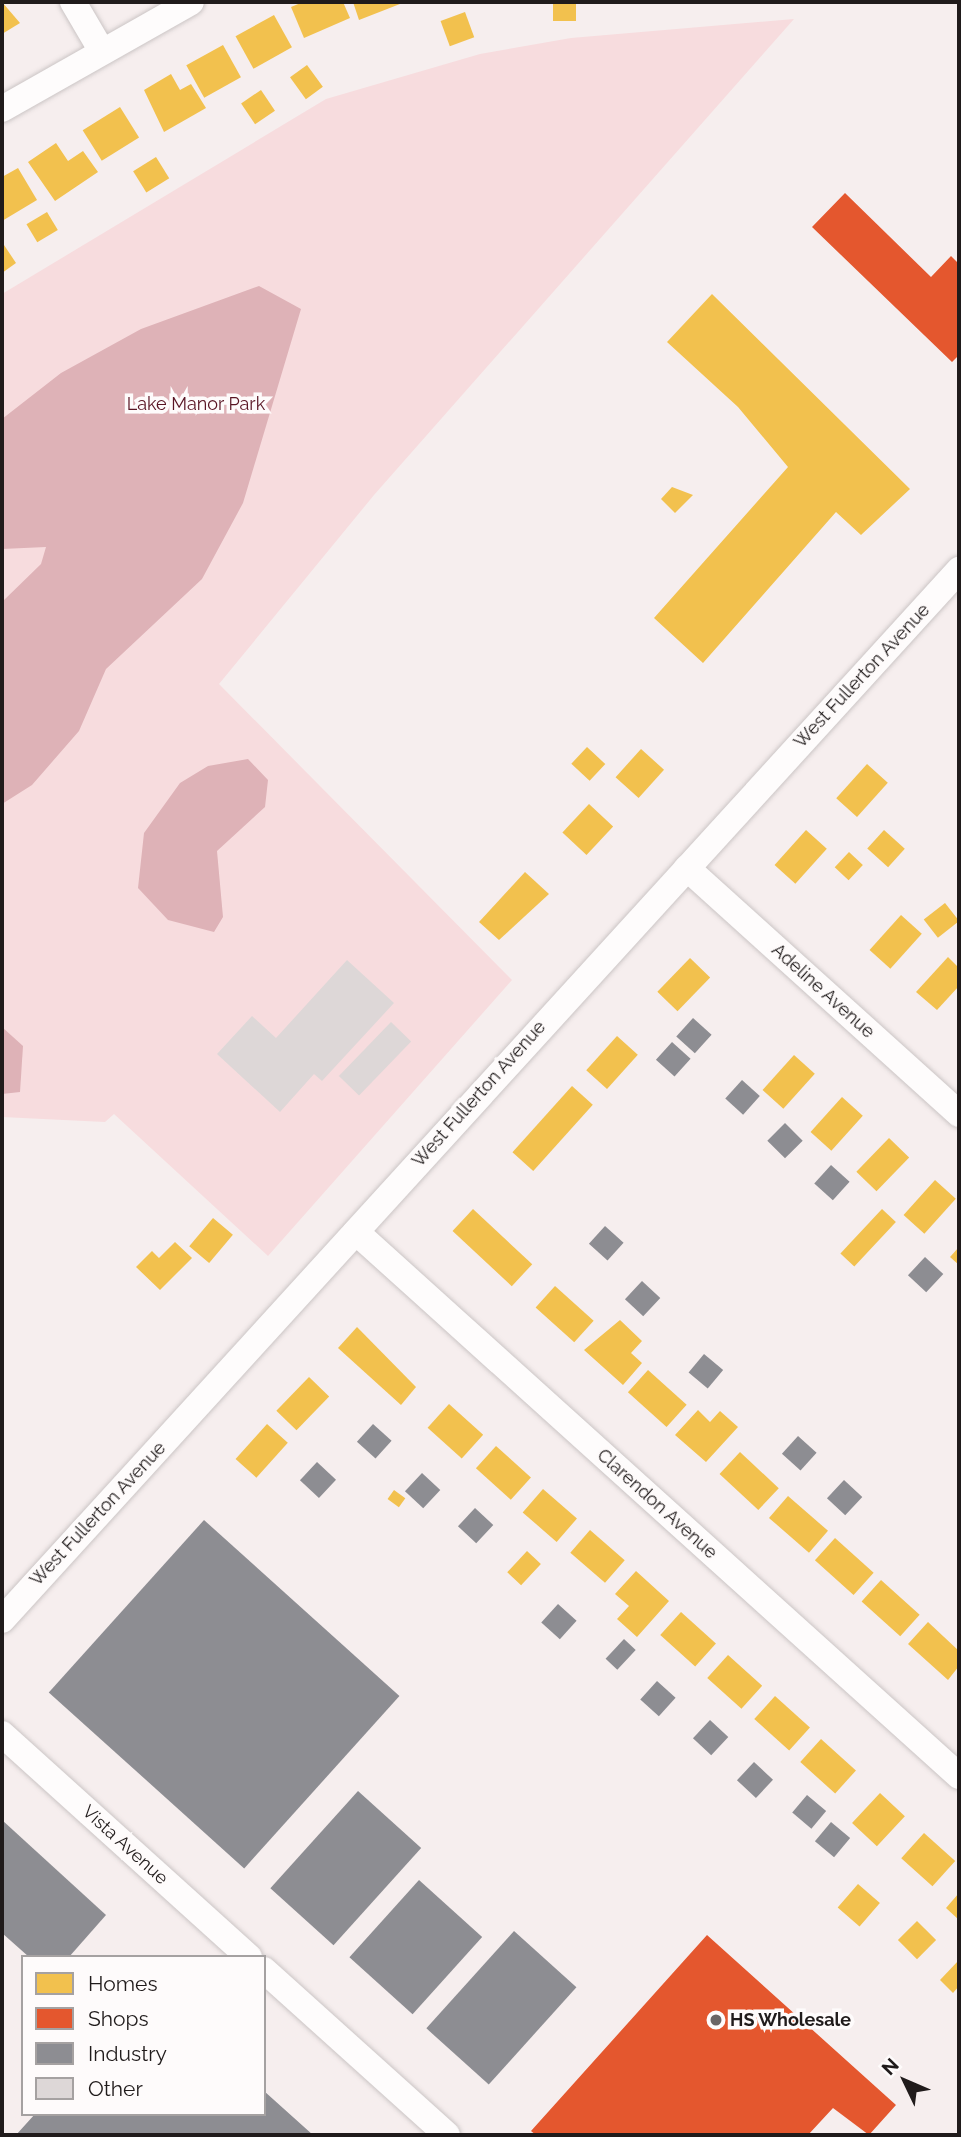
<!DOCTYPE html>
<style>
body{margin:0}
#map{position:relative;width:961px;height:2137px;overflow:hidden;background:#f6eeee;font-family:Raleway,sans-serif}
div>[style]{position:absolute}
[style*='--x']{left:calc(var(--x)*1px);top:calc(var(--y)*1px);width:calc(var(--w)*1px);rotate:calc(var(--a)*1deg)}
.green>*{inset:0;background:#f7dcde}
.water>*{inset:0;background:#deb2b7}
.homes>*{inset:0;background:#f2c14e;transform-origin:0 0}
.shops>*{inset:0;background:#e4572e}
.industry>*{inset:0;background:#8d8d92;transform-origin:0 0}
.building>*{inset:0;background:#ddd7d7;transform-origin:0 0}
.roads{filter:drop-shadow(0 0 2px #cbc5c5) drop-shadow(0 0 2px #cbc5c5)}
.minor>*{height:26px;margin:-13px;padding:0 13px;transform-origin:13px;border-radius:13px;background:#fefcfc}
.dots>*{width:19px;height:19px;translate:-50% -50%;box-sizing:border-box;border:4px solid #fefbfb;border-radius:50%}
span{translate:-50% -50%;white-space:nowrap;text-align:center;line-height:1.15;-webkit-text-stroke:7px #fefbfb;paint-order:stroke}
.park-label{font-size:18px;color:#581423}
.street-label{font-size:18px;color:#201b1b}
.poi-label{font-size:18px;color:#201b1b;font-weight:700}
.left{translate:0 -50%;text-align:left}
.frame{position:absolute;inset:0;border:4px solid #201b1b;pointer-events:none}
.legend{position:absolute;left:21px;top:1955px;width:245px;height:161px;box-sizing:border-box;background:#fefbfb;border:2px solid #a5a1a1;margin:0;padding:9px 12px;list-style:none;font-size:21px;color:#201b1b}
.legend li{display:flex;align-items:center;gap:14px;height:35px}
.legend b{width:35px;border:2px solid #a5a1a1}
.north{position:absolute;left:870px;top:2046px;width:70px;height:70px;-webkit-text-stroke:5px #fefbfb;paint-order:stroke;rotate:314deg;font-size:19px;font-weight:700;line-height:28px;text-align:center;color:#201b1b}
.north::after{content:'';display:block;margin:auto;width:24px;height:32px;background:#201b1b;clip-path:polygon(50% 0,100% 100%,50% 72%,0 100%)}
</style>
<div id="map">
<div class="green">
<div style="clip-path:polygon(794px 19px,374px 495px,219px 684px,512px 980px,268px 1256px,114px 1114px,105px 1122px,2px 1117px,2px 294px,326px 99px,480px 54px,571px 38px)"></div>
</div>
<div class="water">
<div style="clip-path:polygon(259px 286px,301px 309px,243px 503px,202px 579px,106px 669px,79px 731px,32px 785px,2px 804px,2px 602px,41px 564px,46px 547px,2px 549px,2px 419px,61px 373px,141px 329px)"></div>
<div style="clip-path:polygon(248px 759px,268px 780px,265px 807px,217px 851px,223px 917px,214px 932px,168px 920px,138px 888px,144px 833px,180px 783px,208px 766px)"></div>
<div style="clip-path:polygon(2px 1027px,23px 1046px,20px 1092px,2px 1094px)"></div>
</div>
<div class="homes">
<div style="clip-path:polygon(2px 2px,20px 23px,2px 34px)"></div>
<div style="clip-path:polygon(303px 2px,343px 2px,350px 18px,304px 38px,291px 7px)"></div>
<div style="clip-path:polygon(353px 2px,399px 2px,400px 4px,359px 20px)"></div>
<div style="left:553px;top:2px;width:23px;height:19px"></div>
<div style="left:465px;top:12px;width:27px;height:26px;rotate:70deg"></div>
<div style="left:274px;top:15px;width:37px;height:44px;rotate:61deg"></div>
<div style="left:223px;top:45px;width:37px;height:42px;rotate:61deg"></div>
<div style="left:307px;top:65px;width:27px;height:21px;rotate:54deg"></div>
<div style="clip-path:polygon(171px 74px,180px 90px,191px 84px,206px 108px,164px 132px,144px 90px)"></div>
<div style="left:261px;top:90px;width:25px;height:24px;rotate:56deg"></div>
<div style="left:120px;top:107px;width:36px;height:44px;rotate:58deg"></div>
<div style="clip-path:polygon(56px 143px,68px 161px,83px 151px,98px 172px,55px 201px,28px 162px)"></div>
<div style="left:156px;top:157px;width:25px;height:27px;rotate:58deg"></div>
<div style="clip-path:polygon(18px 168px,37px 200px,2px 221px,2px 177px)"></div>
<div style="left:47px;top:212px;width:21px;height:24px;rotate:59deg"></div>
<div style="clip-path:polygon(2px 242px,16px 263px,2px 273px)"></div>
<div style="clip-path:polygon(712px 294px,910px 489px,861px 535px,836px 512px,703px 663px,654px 618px,788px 467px,738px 407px,667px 342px)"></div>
<div style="clip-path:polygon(672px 487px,693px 495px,675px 513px,661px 499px)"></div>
<div style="left:587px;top:747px;width:25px;height:23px;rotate:43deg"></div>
<div style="left:641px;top:749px;width:31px;height:38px;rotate:42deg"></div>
<div style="left:867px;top:764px;width:28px;height:46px;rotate:42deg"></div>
<div style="left:589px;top:804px;width:33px;height:39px;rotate:43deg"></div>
<div style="left:806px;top:830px;width:28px;height:47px;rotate:42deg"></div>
<div style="left:884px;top:830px;width:28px;height:25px;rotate:42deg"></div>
<div style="left:849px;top:852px;width:19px;height:21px;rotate:43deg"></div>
<div style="clip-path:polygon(525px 872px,549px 894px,499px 940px,479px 922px)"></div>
<div style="left:945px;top:903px;width:23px;height:27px;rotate:52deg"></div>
<div style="left:901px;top:915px;width:28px;height:47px;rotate:42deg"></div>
<div style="clip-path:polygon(948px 957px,959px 968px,959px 986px,937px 1010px,916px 992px)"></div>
<div style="left:690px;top:958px;width:28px;height:47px;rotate:44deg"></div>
<div style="left:617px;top:1036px;width:28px;height:46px;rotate:42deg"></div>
<div style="left:794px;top:1055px;width:28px;height:47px;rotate:42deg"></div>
<div style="left:572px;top:1086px;width:28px;height:89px;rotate:42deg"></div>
<div style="left:842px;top:1097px;width:28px;height:47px;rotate:42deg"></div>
<div style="left:889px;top:1138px;width:28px;height:47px;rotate:44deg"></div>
<div style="left:935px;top:1180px;width:28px;height:47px;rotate:42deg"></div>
<div style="left:473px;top:1209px;width:81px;height:30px;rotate:43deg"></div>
<div style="left:882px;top:1209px;width:19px;height:61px;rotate:43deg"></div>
<div style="left:213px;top:1218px;width:26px;height:37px;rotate:40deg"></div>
<div style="clip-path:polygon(175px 1242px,192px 1258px,160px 1290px,136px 1267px,152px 1251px,159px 1258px)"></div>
<div style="clip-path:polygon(959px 1247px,959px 1265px,950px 1257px)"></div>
<div style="left:555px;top:1286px;width:52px;height:29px;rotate:42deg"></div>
<div style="clip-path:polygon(620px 1320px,642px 1341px,631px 1353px,642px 1363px,623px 1385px,584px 1350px)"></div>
<div style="clip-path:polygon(357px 1327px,416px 1387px,401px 1405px,338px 1348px)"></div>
<div style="left:648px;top:1370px;width:52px;height:30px;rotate:42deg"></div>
<div style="left:309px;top:1377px;width:28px;height:47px;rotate:44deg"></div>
<div style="left:449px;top:1404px;width:46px;height:32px;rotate:42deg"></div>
<div style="clip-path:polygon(698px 1410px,710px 1422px,720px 1411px,738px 1427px,706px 1462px,675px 1435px)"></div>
<div style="left:267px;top:1424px;width:28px;height:47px;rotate:42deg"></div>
<div style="left:496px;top:1446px;width:47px;height:30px;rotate:42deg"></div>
<div style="left:740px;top:1452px;width:53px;height:30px;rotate:43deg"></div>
<div style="left:543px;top:1489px;width:45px;height:31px;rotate:41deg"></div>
<div style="left:394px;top:1490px;width:14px;height:11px;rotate:36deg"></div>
<div style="left:788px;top:1496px;width:53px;height:29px;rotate:41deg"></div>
<div style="left:590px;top:1530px;width:46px;height:30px;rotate:41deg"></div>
<div style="left:835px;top:1538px;width:52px;height:30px;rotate:42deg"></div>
<div style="left:527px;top:1551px;width:19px;height:29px;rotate:43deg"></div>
<div style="clip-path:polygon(636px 1571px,669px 1601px,637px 1637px,617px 1619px,629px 1606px,615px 1594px)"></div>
<div style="left:881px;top:1580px;width:52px;height:29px;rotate:42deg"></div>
<div style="left:681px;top:1612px;width:47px;height:31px;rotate:42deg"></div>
<div style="clip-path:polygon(928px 1622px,959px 1651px,959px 1666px,948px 1680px,908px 1644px)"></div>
<div style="left:728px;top:1655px;width:46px;height:31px;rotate:42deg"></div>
<div style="left:775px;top:1696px;width:47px;height:31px;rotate:42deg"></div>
<div style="left:821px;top:1739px;width:47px;height:31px;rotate:42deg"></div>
<div style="left:880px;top:1793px;width:34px;height:41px;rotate:43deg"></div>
<div style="left:924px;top:1833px;width:42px;height:34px;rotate:42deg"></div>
<div style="left:858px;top:1884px;width:29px;height:31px;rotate:41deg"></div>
<div style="clip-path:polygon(959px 1893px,959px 1920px,946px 1908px)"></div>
<div style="left:917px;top:1921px;width:27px;height:27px;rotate:45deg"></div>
<div style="clip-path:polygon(959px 1960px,959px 1986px,953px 1993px,940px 1980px)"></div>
</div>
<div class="shops">
<div style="clip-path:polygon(845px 193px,931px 277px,951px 256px,959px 264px,959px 355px,952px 362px,812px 227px)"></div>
<div style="clip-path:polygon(707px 1935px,896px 2105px,869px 2135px,833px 2108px,808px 2135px,536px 2135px,531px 2131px)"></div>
</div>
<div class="industry">
<div style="left:693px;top:1018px;width:25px;height:25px;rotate:42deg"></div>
<div style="left:672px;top:1042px;width:25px;height:24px;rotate:42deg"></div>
<div style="left:742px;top:1080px;width:24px;height:25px;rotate:42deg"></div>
<div style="left:785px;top:1123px;width:25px;height:25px;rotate:45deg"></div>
<div style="left:831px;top:1165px;width:25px;height:25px;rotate:42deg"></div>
<div style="left:605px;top:1226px;width:25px;height:24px;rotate:42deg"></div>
<div style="left:925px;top:1257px;width:25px;height:25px;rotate:43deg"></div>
<div style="left:642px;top:1281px;width:25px;height:25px;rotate:43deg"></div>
<div style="left:704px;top:1354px;width:25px;height:24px;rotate:40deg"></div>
<div style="left:373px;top:1424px;width:25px;height:24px;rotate:42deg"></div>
<div style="left:798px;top:1436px;width:25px;height:24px;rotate:42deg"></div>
<div style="left:317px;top:1462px;width:26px;height:25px;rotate:43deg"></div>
<div style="left:422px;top:1473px;width:25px;height:25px;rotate:43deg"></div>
<div style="left:844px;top:1480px;width:25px;height:25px;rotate:43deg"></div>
<div style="left:475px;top:1508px;width:25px;height:25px;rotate:43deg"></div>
<div style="left:204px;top:1520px;width:263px;height:232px;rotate:42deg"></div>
<div style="left:558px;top:1604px;width:25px;height:25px;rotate:42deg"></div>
<div style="left:624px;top:1639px;width:16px;height:27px;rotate:43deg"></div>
<div style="left:657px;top:1681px;width:25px;height:25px;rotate:42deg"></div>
<div style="left:710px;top:1720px;width:25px;height:25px;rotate:43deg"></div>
<div style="left:754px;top:1762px;width:26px;height:25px;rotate:43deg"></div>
<div style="left:358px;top:1791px;width:85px;height:131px;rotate:42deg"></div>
<div style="left:807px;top:1795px;width:25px;height:23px;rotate:40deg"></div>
<div style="clip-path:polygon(2px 1820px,106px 1915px,69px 1957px,29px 1957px,2px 1933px)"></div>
<div style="left:831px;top:1822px;width:25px;height:25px;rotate:40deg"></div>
<div style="left:419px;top:1880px;width:85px;height:104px;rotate:42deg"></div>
<div style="left:514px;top:1931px;width:84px;height:131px;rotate:42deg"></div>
<div style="clip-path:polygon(264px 2091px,313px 2135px,16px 2135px,35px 2114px,264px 2114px)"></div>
</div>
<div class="building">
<div style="clip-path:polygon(347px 960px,394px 1003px,322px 1081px,314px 1074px,280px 1112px,217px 1054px,252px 1016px,276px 1038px)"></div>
<div style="left:391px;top:1022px;width:28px;height:75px;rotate:44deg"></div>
</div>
<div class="roads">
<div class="minor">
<div style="--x:73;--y:2;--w:53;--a:59.6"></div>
<div style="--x:2;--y:109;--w:217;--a:-29.5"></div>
<div style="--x:687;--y:868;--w:367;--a:42.1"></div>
<div style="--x:356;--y:1232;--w:812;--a:42.06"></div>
<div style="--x:2;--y:1620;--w:1421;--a:-47.65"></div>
<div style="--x:2;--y:1734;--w:333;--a:42.1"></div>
<div style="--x:264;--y:1970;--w:246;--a:42"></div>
</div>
</div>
<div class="dots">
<div style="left:716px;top:2020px;background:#6b6565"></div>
</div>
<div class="park-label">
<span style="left:196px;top:404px">Lake Manor Park</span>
</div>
<div class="street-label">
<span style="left:862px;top:676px;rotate:-47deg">West Fullerton Avenue</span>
<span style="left:823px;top:991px;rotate:42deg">Adeline Avenue</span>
<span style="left:479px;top:1094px;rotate:-48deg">West Fullerton Avenue</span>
<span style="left:657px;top:1504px;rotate:42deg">Clarendon Avenue</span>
<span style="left:98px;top:1514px;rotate:-47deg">West Fullerton Avenue</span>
<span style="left:125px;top:1845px;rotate:42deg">Vista Avenue</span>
</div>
<div class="poi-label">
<span class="left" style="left:730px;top:2020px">HS Wholesale</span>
</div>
<div class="frame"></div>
<ul class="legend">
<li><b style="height:19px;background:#f2c14e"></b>Homes</li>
<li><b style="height:19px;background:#e4572e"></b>Shops</li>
<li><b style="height:19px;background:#8d8d92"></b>Industry</li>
<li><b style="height:19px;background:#ddd7d7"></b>Other</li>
</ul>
<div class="north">N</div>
</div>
